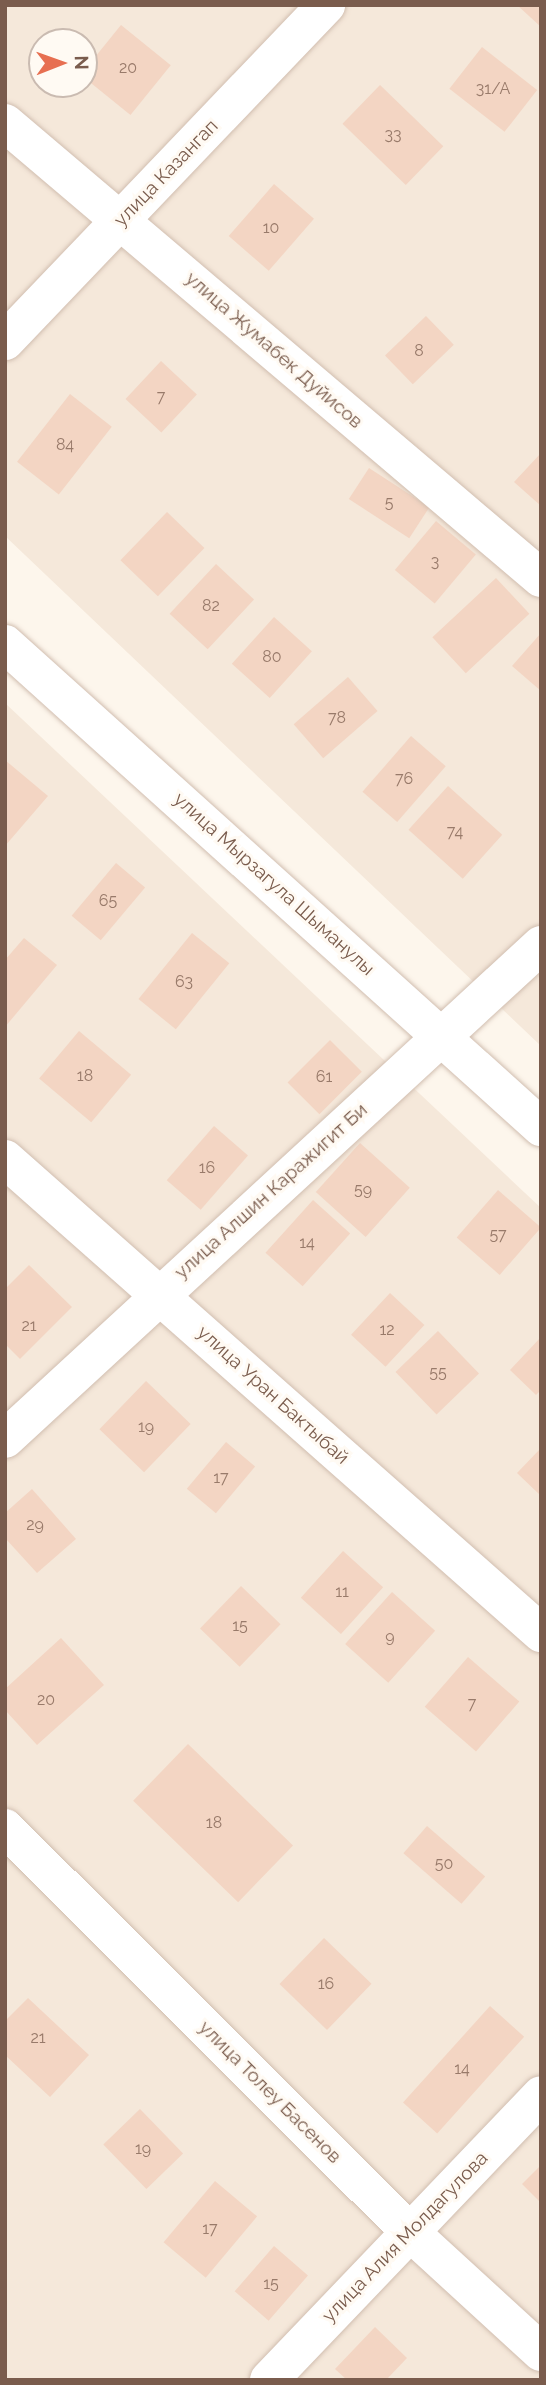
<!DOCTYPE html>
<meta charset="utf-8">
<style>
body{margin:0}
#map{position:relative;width:546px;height:2385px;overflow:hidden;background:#fdf6ec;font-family:Raleway,sans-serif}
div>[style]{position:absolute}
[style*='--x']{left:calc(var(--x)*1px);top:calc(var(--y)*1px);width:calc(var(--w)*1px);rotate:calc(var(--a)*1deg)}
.residential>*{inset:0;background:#f5e8da}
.building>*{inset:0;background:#f3d5c3;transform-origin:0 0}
.roads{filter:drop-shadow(0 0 2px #d1beb0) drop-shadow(0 0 2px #d1beb0)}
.minor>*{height:38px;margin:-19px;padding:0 19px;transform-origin:19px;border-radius:19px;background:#fff}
span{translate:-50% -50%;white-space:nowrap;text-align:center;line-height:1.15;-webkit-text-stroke:6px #fffaf3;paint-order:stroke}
.number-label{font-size:16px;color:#987a6a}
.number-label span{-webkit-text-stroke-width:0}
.street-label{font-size:19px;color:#7a5c4d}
.frame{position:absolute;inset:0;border:7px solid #7a5c4d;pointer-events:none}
.north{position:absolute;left:28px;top:28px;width:70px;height:70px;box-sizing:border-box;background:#fffaf3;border:2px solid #cabbb1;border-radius:50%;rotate:89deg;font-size:19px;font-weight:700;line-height:28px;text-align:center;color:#7a5c4d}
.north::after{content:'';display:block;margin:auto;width:24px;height:32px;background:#e76f51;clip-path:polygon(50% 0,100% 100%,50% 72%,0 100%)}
</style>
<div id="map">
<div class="residential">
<div style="clip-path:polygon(evenodd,5px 5px,541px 5px,541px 1046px,5px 536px,5px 5px,42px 42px,84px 42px,84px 84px,42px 84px,42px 42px)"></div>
<div style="clip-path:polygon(5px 703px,541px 1208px,541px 2380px,5px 2380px)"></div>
</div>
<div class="building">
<div style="clip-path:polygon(517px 5px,541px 5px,541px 27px)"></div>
<div style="left:121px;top:25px;width:64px;height:64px;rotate:39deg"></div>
<div style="left:482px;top:47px;width:70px;height:53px;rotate:38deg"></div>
<div style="left:380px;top:85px;width:88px;height:54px;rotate:44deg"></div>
<div style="left:274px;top:184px;width:53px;height:69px;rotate:41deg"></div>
<div style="left:426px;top:316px;width:40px;height:57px;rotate:46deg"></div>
<div style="left:161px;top:361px;width:49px;height:52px;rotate:43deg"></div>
<div style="left:70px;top:394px;width:53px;height:86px;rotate:38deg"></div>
<div style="clip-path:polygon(541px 453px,541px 506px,514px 482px)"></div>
<div style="left:369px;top:468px;width:72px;height:37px;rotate:33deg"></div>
<div style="left:167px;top:512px;width:52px;height:67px;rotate:44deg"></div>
<div style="left:436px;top:521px;width:52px;height:64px;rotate:40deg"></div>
<div style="left:216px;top:564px;width:52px;height:68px;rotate:43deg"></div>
<div style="left:496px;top:578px;width:49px;height:87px;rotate:47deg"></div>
<div style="left:274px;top:617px;width:51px;height:63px;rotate:42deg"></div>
<div style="clip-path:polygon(541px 633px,541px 691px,512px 666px)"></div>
<div style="left:348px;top:677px;width:45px;height:72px;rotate:49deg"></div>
<div style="left:411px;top:736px;width:46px;height:74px;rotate:41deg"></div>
<div style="clip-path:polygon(5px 760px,48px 796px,5px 846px)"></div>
<div style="left:448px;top:786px;width:73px;height:59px;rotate:42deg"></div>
<div style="left:116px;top:863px;width:38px;height:69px;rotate:40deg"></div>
<div style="left:192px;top:933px;width:48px;height:85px;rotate:39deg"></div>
<div style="clip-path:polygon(24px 938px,57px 965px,5px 1027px,5px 960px)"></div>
<div style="left:79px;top:1031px;width:68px;height:62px;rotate:40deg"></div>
<div style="left:330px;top:1040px;width:45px;height:60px;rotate:45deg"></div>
<div style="left:214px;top:1126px;width:45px;height:72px;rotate:41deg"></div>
<div style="left:360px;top:1143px;width:67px;height:66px;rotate:42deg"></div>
<div style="left:498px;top:1190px;width:57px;height:63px;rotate:41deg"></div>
<div style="left:313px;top:1200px;width:50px;height:71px;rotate:42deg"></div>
<div style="clip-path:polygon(29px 1265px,72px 1307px,20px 1359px,5px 1344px,5px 1289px)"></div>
<div style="left:390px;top:1293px;width:47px;height:57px;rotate:43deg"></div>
<div style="left:438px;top:1331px;width:59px;height:59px;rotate:46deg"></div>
<div style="clip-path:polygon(541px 1337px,541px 1390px,536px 1395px,510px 1370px)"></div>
<div style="left:146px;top:1381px;width:62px;height:67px;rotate:44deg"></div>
<div style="left:226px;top:1442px;width:38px;height:61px;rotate:40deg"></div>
<div style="clip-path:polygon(541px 1448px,541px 1496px,517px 1473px)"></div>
<div style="clip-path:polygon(32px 1489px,76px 1539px,37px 1573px,5px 1538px,5px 1513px)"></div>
<div style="left:343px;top:1551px;width:54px;height:63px;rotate:42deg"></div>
<div style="left:241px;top:1586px;width:55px;height:59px;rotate:44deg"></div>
<div style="left:392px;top:1592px;width:58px;height:70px;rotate:42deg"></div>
<div style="clip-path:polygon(61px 1638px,104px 1685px,37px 1745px,5px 1710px,5px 1689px)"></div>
<div style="left:468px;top:1657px;width:68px;height:66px;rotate:41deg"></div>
<div style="left:188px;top:1744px;width:146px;height:79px;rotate:44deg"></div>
<div style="left:427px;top:1826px;width:77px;height:36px;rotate:41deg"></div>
<div style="left:324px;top:1938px;width:66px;height:64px;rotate:44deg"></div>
<div style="clip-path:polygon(28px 1998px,89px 2055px,50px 2097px,5px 2055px,5px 2021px)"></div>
<div style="left:490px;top:2006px;width:46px;height:130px;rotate:42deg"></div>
<div style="left:140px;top:2109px;width:62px;height:51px;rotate:46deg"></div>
<div style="clip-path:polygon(541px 2165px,541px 2203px,522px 2184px)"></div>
<div style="left:215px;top:2181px;width:55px;height:80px;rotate:40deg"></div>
<div style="left:274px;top:2246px;width:45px;height:60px;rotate:41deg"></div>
<div style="clip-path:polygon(375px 2327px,407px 2358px,386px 2380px,347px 2380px,335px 2369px)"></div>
</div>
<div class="roads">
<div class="minor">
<div style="--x:5;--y:123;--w:703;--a:40.33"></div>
<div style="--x:5;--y:341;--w:465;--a:-46.3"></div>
<div style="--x:5;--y:644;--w:722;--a:42.02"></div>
<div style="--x:5;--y:1159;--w:716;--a:41.49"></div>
<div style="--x:5;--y:1439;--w:729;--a:-42.66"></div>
<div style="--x:5;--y:1828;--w:572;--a:44.93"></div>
<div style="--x:410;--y:2232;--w:178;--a:42.5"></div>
<div style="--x:269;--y:2380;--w:394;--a:-46.3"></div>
</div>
</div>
<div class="number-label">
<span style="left:128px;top:68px">20</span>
<span style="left:493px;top:89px">31/А</span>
<span style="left:393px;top:135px">33</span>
<span style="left:271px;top:228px">10</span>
<span style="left:419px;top:351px">8</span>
<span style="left:161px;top:397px">7</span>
<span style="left:65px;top:445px">84</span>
<span style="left:389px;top:503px">5</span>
<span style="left:435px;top:562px">3</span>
<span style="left:211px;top:606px">82</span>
<span style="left:272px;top:657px">80</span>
<span style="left:337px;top:718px">78</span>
<span style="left:404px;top:779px">76</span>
<span style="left:455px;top:832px">74</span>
<span style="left:108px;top:901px">65</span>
<span style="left:184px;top:982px">63</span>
<span style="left:85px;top:1076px">18</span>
<span style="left:324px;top:1077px">61</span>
<span style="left:207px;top:1168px">16</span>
<span style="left:363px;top:1190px">59</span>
<span style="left:498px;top:1235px">57</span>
<span style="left:307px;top:1243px">14</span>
<span style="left:29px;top:1326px">21</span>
<span style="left:387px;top:1330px">12</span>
<span style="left:438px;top:1373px">55</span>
<span style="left:146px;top:1427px">19</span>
<span style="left:221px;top:1478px">17</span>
<span style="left:35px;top:1525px">29</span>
<span style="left:342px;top:1592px">11</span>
<span style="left:240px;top:1626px">15</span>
<span style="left:390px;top:1637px">9</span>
<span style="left:46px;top:1700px">20</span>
<span style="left:472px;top:1704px">7</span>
<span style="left:214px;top:1823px">18</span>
<span style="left:444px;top:1864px">50</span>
<span style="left:326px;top:1984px">16</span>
<span style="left:38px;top:2038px">21</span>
<span style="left:462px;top:2069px">14</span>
<span style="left:143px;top:2149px">19</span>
<span style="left:210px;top:2229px">17</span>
<span style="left:271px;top:2284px">15</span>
</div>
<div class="street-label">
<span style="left:166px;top:173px;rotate:-46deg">улица Казангап</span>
<span style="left:274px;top:350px;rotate:41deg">улица Жумабек Дуйисов</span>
<span style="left:274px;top:884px;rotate:42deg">улица Мырзагула Шыманулы</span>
<span style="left:271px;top:1191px;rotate:-42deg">улица Алшин Каражигит Би</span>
<span style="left:273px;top:1395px;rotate:42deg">улица Уран Бактыбай</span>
<span style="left:270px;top:2092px;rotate:45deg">улица Толеу Басенов</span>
<span style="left:405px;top:2237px;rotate:-46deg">улица Алия Молдагулова</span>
</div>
<div class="frame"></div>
<div class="north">N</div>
</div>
